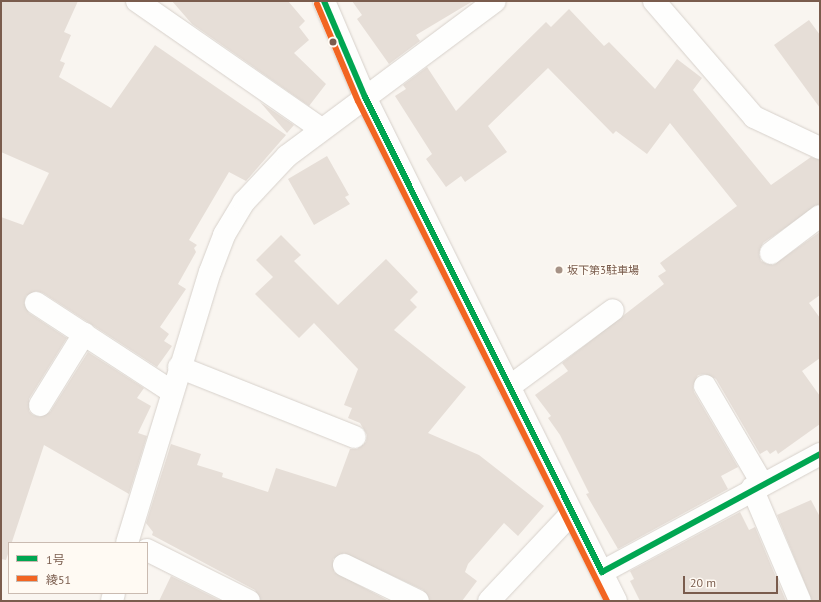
<!DOCTYPE html>
<meta charset="utf-8">
<style>
body{margin:0}
#map{position:relative;width:821px;height:602px;overflow:hidden;background:#f9f5f0;font-family:"PT Sans","Noto Sans JP",sans-serif}
div>[style]{position:absolute}
[style*='--x']{left:calc(var(--x)*1px);top:calc(var(--y)*1px);width:calc(var(--w)*1px);rotate:calc(var(--a)*1deg)}
.building>*{inset:0;background:#e6ded7}
.roads{filter:drop-shadow(0 0 1px #d7d1cb) drop-shadow(0 0 1px #d7d1cb)}
.minor>*{height:22px;margin:-11px;padding:0 11px;transform-origin:11px;border-radius:11px;background:#fefefd}
.bus-1>*{height:6px;margin:-3px;padding:0 3px;transform-origin:3px;border-radius:3px;background:#00a651}
.bus-2>*{height:6px;margin:-3px;padding:0 3px;transform-origin:3px;border-radius:3px;background:#f26522}
.dots>*{width:11px;height:11px;translate:-50% -50%;box-sizing:border-box;border:2px solid #fffaf3;border-radius:50%}
span{translate:-50% -50%;white-space:nowrap;text-align:center;line-height:1.15;-webkit-text-stroke:3px #fffaf3;paint-order:stroke}
.poi-label{font-size:11px;color:#7a5c4d}
.left{translate:0 -50%;text-align:left}
.frame{position:absolute;inset:0;border:2px solid #7a5c4d;pointer-events:none}
.legend{position:absolute;left:8px;top:542px;width:140px;height:52px;box-sizing:border-box;background:#fffaf3;border:1px solid #cabbb1;margin:0;padding:5px 7px;list-style:none;font-size:12px;color:#7a5c4d}
.legend li{display:flex;align-items:center;gap:8px;height:20px}
.legend b{width:20px;border:1px solid #cabbb1}
.scale{position:absolute;left:683px;top:576px;width:95px;height:18px;box-sizing:border-box;border:2px solid #7a5c4d;border-top:0;padding-left:5px;font-size:12px;line-height:14px;white-space:nowrap;color:#7a5c4d;-webkit-text-stroke:3px #fffaf3;paint-order:stroke}
</style>
<div id="map">
<div class="building">
<div style="clip-path:polygon(1px 1px,78px 1px,64px 32px,71px 35px,60px 61px,65px 63px,59px 77px,111px 108px,155px 45px,286px 135px,246px 181px,229px 172px,189px 240px,197px 245px,194px 248px,196px 252px,178px 284px,186px 289px,160px 327px,169px 334px,164px 341px,172px 346px,157px 367px,43px 293px,36px 291px,26px 296px,24px 303px,29px 313px,67px 338px,29px 399px,29px 411px,33px 415px,40px 417px,50px 412px,88px 352px,144px 388px,137px 398px,151px 406px,138px 433px,147px 436px,129px 494px,44px 445px,6px 560px,1px 559px,1px 217px,23px 225px,49px 173px,1px 152px)"></div>
<div style="clip-path:polygon(172px 1px,288px 1px,305px 21px,299px 27px,309px 40px,294px 53px,326px 84px,309px 106px,192px 24px)"></div>
<div style="clip-path:polygon(352px 1px,473px 1px,416px 35px,420px 41px,389px 64px,357px 19px,362px 15px)"></div>
<div style="clip-path:polygon(569px 9px,604px 46px,609px 42px,655px 89px,677px 59px,702px 78px,693px 90px,771px 185px,811px 157px,820px 160px,820px 204px,763px 243px,759px 254px,761px 261px,773px 265px,820px 232px,820px 295px,809px 303px,820px 318px,820px 358px,802px 371px,820px 396px,820px 424px,778px 454px,776px 450px,770px 454px,767px 450px,760px 454px,716px 379px,705px 374px,698px 375px,693px 386px,694px 392px,738px 467px,721px 476px,728px 489px,618px 549px,586px 494px,589px 493px,560px 435px,548px 418px,551px 416px,535px 395px,568px 371px,562px 363px,664px 284px,658px 276px,666px 271px,660px 263px,737px 206px,670px 123px,647px 154px,616px 131px,613px 134px,548px 68px,488px 126px,507px 152px,465px 182px,461px 176px,446px 187px,426px 159px,432px 154px,395px 96px,406px 89px,403px 85px,427px 67px,456px 111px,546px 22px,551px 27px)"></div>
<div style="clip-path:polygon(809px 20px,820px 35px,820px 108px,774px 45px)"></div>
<div style="clip-path:polygon(260px 102px,294px 125px,287px 133px)"></div>
<div style="clip-path:polygon(327px 156px,349px 195px,345px 197px,350px 204px,314px 225px,288px 179px)"></div>
<div style="clip-path:polygon(281px 235px,301px 255px,294px 261px,338px 305px,386px 259px,418px 292px,410px 300px,417px 307px,394px 330px,466px 387px,428px 433px,479px 455px,544px 506px,518px 536px,504px 523px,468px 564px,465px 572px,477px 581px,462px 601px,430px 601px,423px 590px,344px 553px,333px 559px,334px 572px,389px 601px,261px 601px,255px 590px,152px 535px,153px 532px,146px 523px,171px 444px,201px 454px,197px 465px,223px 473px,222px 477px,268px 492px,276px 468px,336px 487px,350px 449px,357px 449px,366px 442px,367px 435px,360px 423px,348px 418px,352px 408px,344px 405px,358px 369px,314px 323px,299px 338px,255px 294px,273px 277px,256px 260px)"></div>
<div style="clip-path:polygon(811px 500px,820px 517px,820px 601px,812px 601px,777px 515px)"></div>
<div style="clip-path:polygon(740px 512px,749px 530px,755px 527px,786px 601px,640px 601px,630px 581px,634px 579px,630px 571px)"></div>
<div style="clip-path:polygon(171px 576px,221px 601px,159px 601px)"></div>
</div>
<div class="roads">
<div class="minor">
<div style="--x:137;--y:1;--w:224;--a:34.8"></div>
<div style="--x:324;--y:1;--w:104;--a:66.9"></div>
<div style="--x:365;--y:97;--w:563;--a:63.53"></div>
<div style="--x:654;--y:1;--w:153;--a:49.2"></div>
<div style="--x:754;--y:117;--w:73;--a:25.2"></div>
<div style="--x:771;--y:253;--w:61;--a:-37.1"></div>
<div style="--x:36;--y:303;--w:161;--a:33.1"></div>
<div style="--x:179;--y:367;--w:189;--a:21.7"></div>
<div style="--x:705;--y:386;--w:113;--a:59.6"></div>
<div style="--x:509;--y:387;--w:129;--a:-36.5"></div>
<div style="--x:40;--y:405;--w:84;--a:-58.2"></div>
<div style="--x:752;--y:488;--w:123;--a:67"></div>
<div style="--x:127;--y:543;--w:283;--a:-73"></div>
<div style="--x:210;--y:272;--w:40;--a:-69"></div>
<div style="--x:224;--y:235;--w:39;--a:-59"></div>
<div style="--x:244;--y:202;--w:63;--a:-46.9"></div>
<div style="--x:287;--y:156;--w:259;--a:-36.7"></div>
<div style="--x:147;--y:550;--w:114;--a:26.6"></div>
<div style="--x:344;--y:565;--w:82;--a:25.9"></div>
<div style="--x:602;--y:572;--w:248;--a:-28.4"></div>
<div style="--x:112;--y:601;--w:8;--a:-76"></div>
<div style="--x:489;--y:601;--w:118;--a:-46.7"></div>
</div>
</div>
<div class="bus-1">
<div style="--x:324;--y:1;--w:104;--a:66.9"></div>
<div style="--x:365;--y:97;--w:531;--a:63.48"></div>
<div style="--x:602;--y:572;--w:248;--a:-28.4"></div>
</div>
<div class="bus-2">
<div style="--x:317;--y:4;--w:105;--a:67.1"></div>
<div style="--x:358;--y:101;--w:559;--a:63.53"></div>
</div>
<div class="dots">
<div style="left:333px;top:42px;background:#7a5c4d"></div>
<div style="left:559px;top:270px;background:#a69286"></div>
</div>
<div class="poi-label">
<span class="left" style="left:567px;top:270px">坂下第3駐車場</span>
</div>
<div class="frame"></div>
<ul class="legend">
<li><b style="height:5px;background:#00a651"></b>1号</li>
<li><b style="height:5px;background:#f26522"></b>綾51</li>
</ul>
<div class="scale">20 m</div>
</div>
